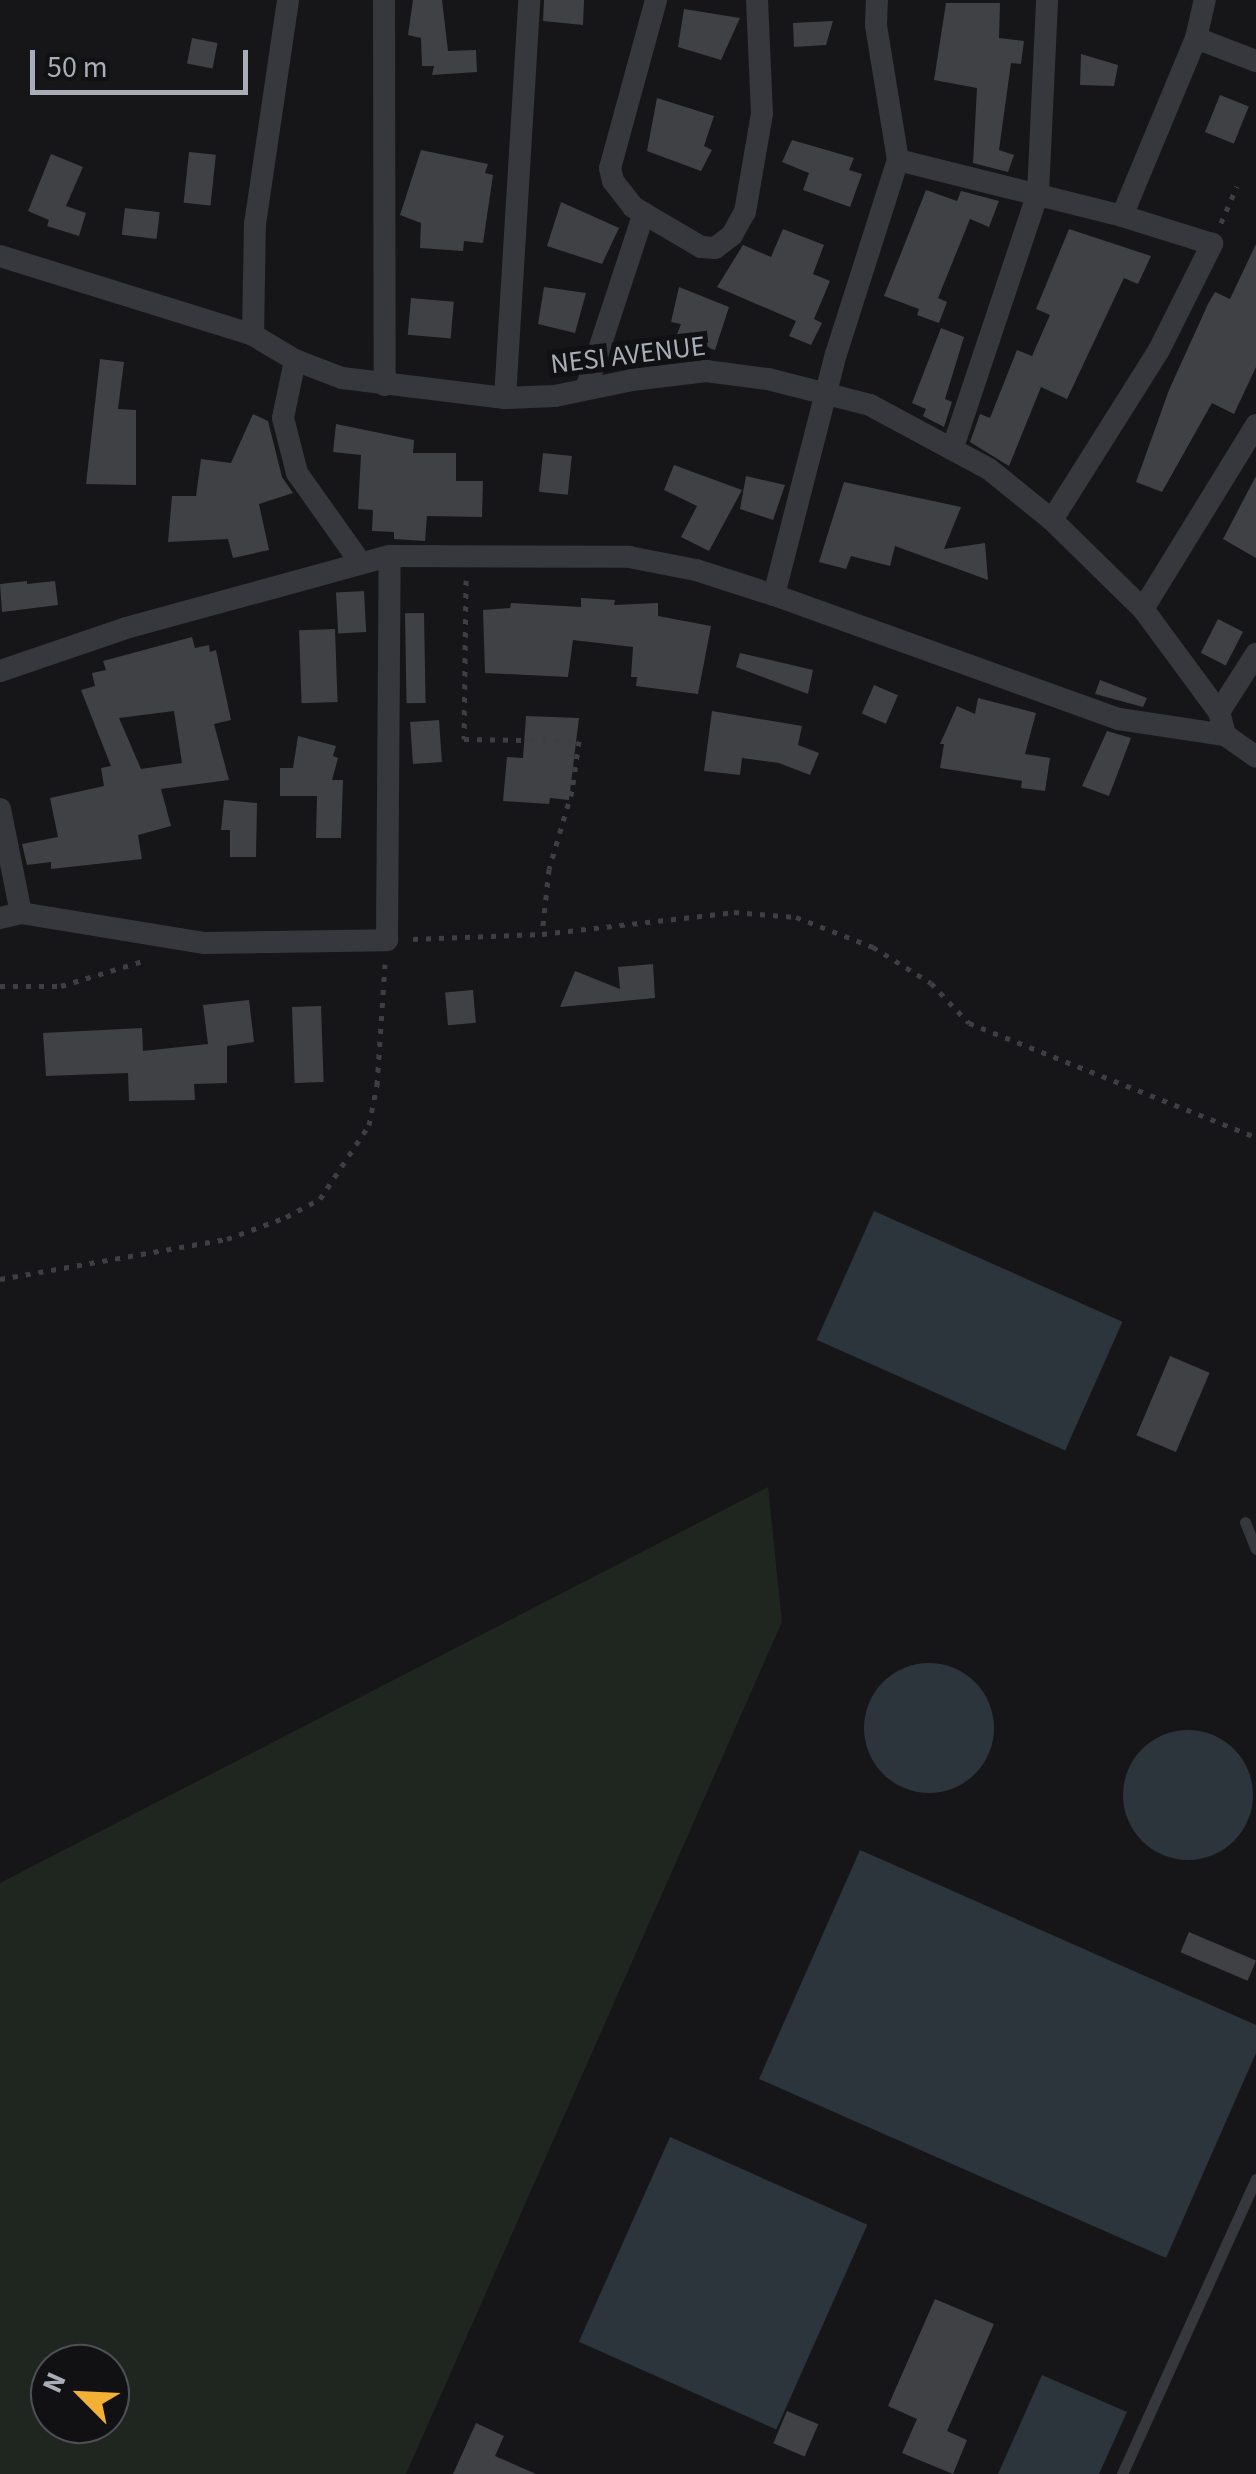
<!DOCTYPE html>
<style>
body{margin:0}
#map{position:relative;width:1256px;height:2474px;overflow:hidden;background:#161618;font-family:"Source Sans 3",sans-serif}
div>[style]{position:absolute}
[style*='--x']{left:calc(var(--x)*1px);top:calc(var(--y)*1px);width:calc(var(--w)*1px);rotate:calc(var(--a)*1deg)}
.green>*{inset:0;background:#1e261f}
.water>*{inset:0;background:#2c353c;transform-origin:0 0}
.round{border-radius:50%}
.building>*{inset:0;background:#404145;transform-origin:0 0}
.path>*{height:5px;margin-top:-2.5px;transform-origin:0;background:repeating-linear-gradient(90deg,#3d3f44 0 5px,transparent 0 13px)}
.service>*{height:11px;margin:-5.5px;padding:0 5.5px;transform-origin:5.5px;border-radius:5.5px;background:#37383d}
.minor>*{height:22px;margin:-11px;padding:0 11px;transform-origin:11px;border-radius:11px;background:#37383d}
span{translate:-50% -50%;white-space:nowrap;text-align:center;line-height:1.15;-webkit-text-stroke:10px #111113;paint-order:stroke}
.street-label{font-size:28px;color:#a8adb8}
.north{position:absolute;left:30px;top:2344px;width:100px;height:100px;box-sizing:border-box;background:#111113;border:2px solid #4d4f55;border-radius:50%;rotate:294deg;font-size:28px;font-weight:700;line-height:40px;text-align:center;color:#a8adb8}
.north::after{content:'';display:block;margin:auto;width:35px;height:45px;background:#f2b134;clip-path:polygon(50% 0,100% 100%,50% 72%,0 100%)}
.scale{position:absolute;left:30px;top:50px;width:218px;height:45px;box-sizing:border-box;border:5px solid #a8adb8;border-top:0;padding-left:12px;font-size:30px;line-height:35px;white-space:nowrap;color:#a8adb8;-webkit-text-stroke:8px #111113;paint-order:stroke}
</style>
<div id="map">
<div class="green">
<div style="clip-path:polygon(evenodd,768px 1487px,782px 1622px,406px 2474px,0 2474px,0 1883px,768px 1487px,50px 2364px,110px 2364px,110px 2424px,50px 2424px,50px 2364px)"></div>
</div>
<div class="water">
<div style="left:874px;top:1211px;width:272px;height:141px;rotate:24deg"></div>
<div class="round" style="left:864px;top:1663px;width:130px;height:130px"></div>
<div class="round" style="left:1123px;top:1730px;width:130px;height:130px"></div>
<div style="clip-path:polygon(860px 1850px,1256px 2025px,1256px 2053px,1166px 2258px,759px 2079px)"></div>
<div style="left:670px;top:2137px;width:216px;height:224px;rotate:24deg"></div>
<div style="clip-path:polygon(1042px 2375px,1127px 2412px,1099px 2474px,998px 2474px)"></div>
</div>
<div class="building">
<div style="clip-path:polygon(413px 0,442px 0,448px 51px,476px 50px,477px 72px,432px 75px,434px 66px,422px 66px,421px 38px,408px 35px)"></div>
<div style="clip-path:polygon(544px 0,584px 0,583px 25px,543px 21px)"></div>
<div style="clip-path:polygon(946px 3px,1000px 3px,999px 38px,1024px 41px,1021px 64px,1011px 63px,999px 150px,1014px 155px,1008px 172px,973px 163px,977px 88px,934px 80px)"></div>
<div style="clip-path:polygon(684px 9px,740px 18px,721px 60px,678px 47px)"></div>
<div style="clip-path:polygon(833px 21px,826px 45px,794px 47px,793px 23px)"></div>
<div style="left:192px;top:38px;width:26px;height:26px;rotate:11deg"></div>
<div style="clip-path:polygon(1081px 54px,1118px 65px,1114px 86px,1080px 85px)"></div>
<div style="left:1220px;top:95px;width:31px;height:40px;rotate:22deg"></div>
<div style="clip-path:polygon(657px 98px,714px 116px,704px 146px,712px 150px,701px 171px,647px 151px)"></div>
<div style="clip-path:polygon(792px 140px,854px 158px,849px 170px,862px 174px,850px 207px,803px 190px,809px 173px,782px 162px)"></div>
<div style="clip-path:polygon(421px 150px,488px 164px,485px 173px,493px 175px,483px 243px,464px 241px,463px 251px,420px 248px,421px 223px,400px 215px)"></div>
<div style="left:189px;top:152px;width:27px;height:51px;rotate:6deg"></div>
<div style="clip-path:polygon(51px 154px,83px 167px,66px 206px,86px 213px,79px 236px,47px 226px,49px 220px,28px 211px)"></div>
<div style="clip-path:polygon(926px 190px,957px 201px,961px 191px,999px 201px,989px 227px,970px 219px,938px 298px,947px 302px,939px 323px,917px 315px,919px 309px,884px 296px)"></div>
<div style="clip-path:polygon(561px 202px,619px 228px,602px 264px,547px 246px)"></div>
<div style="left:125px;top:208px;width:35px;height:27px;rotate:7deg"></div>
<div style="clip-path:polygon(783px 229px,824px 245px,813px 274px,830px 281px,814px 319px,822px 323px,811px 345px,789px 336px,796px 321px,717px 287px,743px 245px,771px 257px)"></div>
<div style="clip-path:polygon(1069px 229px,1151px 256px,1138px 284px,1124px 278px,1067px 399px,1041px 387px,1009px 466px,970px 442px,980px 414px,990px 418px,1017px 350px,1032px 356px,1050px 315px,1036px 309px)"></div>
<div style="clip-path:polygon(1256px 244px,1256px 367px,1234px 414px,1212px 403px,1162px 492px,1136px 482px,1169px 390px,1208px 304px,1215px 292px,1230px 299px)"></div>
<div style="clip-path:polygon(544px 287px,586px 293px,575px 333px,538px 324px)"></div>
<div style="clip-path:polygon(679px 287px,729px 307px,715px 350px,676px 337px,681px 324px,671px 322px)"></div>
<div style="left:411px;top:298px;width:43px;height:37px;rotate:5deg"></div>
<div style="clip-path:polygon(941px 328px,964px 337px,945px 399px,952px 402px,944px 427px,923px 416px,926px 409px,912px 403px)"></div>
<div style="clip-path:polygon(100px 359px,124px 362px,118px 409px,136px 410px,136px 485px,86px 484px)"></div>
<div style="clip-path:polygon(253px 414px,268px 421px,282px 477px,293px 493px,259px 504px,269px 550px,233px 558px,228px 539px,168px 542px,172px 496px,196px 496px,201px 459px,231px 463px)"></div>
<div style="clip-path:polygon(336px 424px,414px 440px,413px 453px,456px 453px,456px 481px,483px 481px,482px 517px,427px 516px,425px 541px,394px 539px,394px 532px,372px 531px,373px 510px,358px 509px,361px 455px,333px 452px)"></div>
<div style="left:543px;top:453px;width:29px;height:39px;rotate:6deg"></div>
<div style="clip-path:polygon(674px 465px,742px 490px,709px 551px,681px 537px,697px 506px,664px 490px)"></div>
<div style="clip-path:polygon(746px 476px,785px 485px,773px 520px,740px 509px)"></div>
<div style="clip-path:polygon(1256px 476px,1256px 558px,1223px 539px)"></div>
<div style="clip-path:polygon(844px 482px,961px 507px,944px 549px,985px 543px,988px 580px,895px 546px,890px 566px,851px 556px,846px 569px,819px 562px)"></div>
<div style="clip-path:polygon(27px 581px,27px 584px,55px 581px,58px 605px,2px 612px,0 584px)"></div>
<div style="left:364px;top:591px;width:41px;height:28px;rotate:87deg"></div>
<div style="clip-path:polygon(581px 598px,615px 600px,614px 605px,658px 603px,658px 616px,711px 626px,698px 694px,636px 686px,637px 677px,631px 677px,633px 647px,573px 640px,568px 677px,485px 673px,483px 610px,510px 608px,511px 603px,581px 607px)"></div>
<div style="left:424px;top:613px;width:90px;height:19px;rotate:89deg"></div>
<div style="left:1218px;top:619px;width:28px;height:38px;rotate:27deg"></div>
<div style="left:335px;top:629px;width:73px;height:36px;rotate:88deg"></div>
<div style="clip-path:polygon(evenodd,192px 637px,195px 648px,209px 645px,210px 652px,216px 650px,231px 720px,214px 724px,229px 780px,161px 789px,171px 826px,138px 835px,142px 859px,51px 869px,51px 862px,27px 865px,22px 844px,58px 837px,50px 798px,104px 786px,101px 768px,111px 766px,81px 690px,95px 686px,92px 673px,106px 670px,103px 661px,192px 637px,174px 711px,182px 763px,141px 769px,119px 718px,174px 711px)"></div>
<div style="clip-path:polygon(740px 653px,813px 670px,808px 694px,736px 667px)"></div>
<div style="clip-path:polygon(1100px 680px,1147px 698px,1143px 707px,1095px 694px)"></div>
<div style="left:874px;top:685px;width:26px;height:31px;rotate:23deg"></div>
<div style="clip-path:polygon(978px 698px,1036px 713px,1025px 754px,1050px 758px,1045px 791px,1021px 788px,1022px 781px,940px 768px,944px 744px,940px 744px,957px 706px,975px 714px)"></div>
<div style="clip-path:polygon(712px 711px,802px 726px,798px 745px,819px 753px,810px 775px,779px 763px,742px 758px,740px 775px,704px 771px)"></div>
<div style="clip-path:polygon(526px 716px,579px 718px,569px 800px,550px 798px,549px 804px,503px 801px,507px 757px,523px 758px)"></div>
<div style="left:439px;top:720px;width:42px;height:29px;rotate:86deg"></div>
<div style="clip-path:polygon(1107px 731px,1131px 738px,1109px 796px,1082px 786px)"></div>
<div style="clip-path:polygon(298px 736px,336px 746px,333px 756px,338px 758px,332px 780px,343px 780px,341px 838px,316px 838px,317px 796px,280px 796px,280px 768px,293px 768px)"></div>
<div style="clip-path:polygon(224px 800px,257px 803px,256px 857px,230px 857px,230px 830px,221px 830px)"></div>
<div style="clip-path:polygon(653px 964px,655px 998px,560px 1007px,575px 971px,620px 989px,618px 967px)"></div>
<div style="left:473px;top:990px;width:33px;height:28px;rotate:85deg"></div>
<div style="clip-path:polygon(249px 1000px,254px 1042px,227px 1046px,227px 1083px,194px 1084px,195px 1100px,129px 1101px,128px 1073px,46px 1076px,43px 1033px,142px 1028px,143px 1051px,208px 1044px,203px 1005px)"></div>
<div style="left:321px;top:1006px;width:76px;height:29px;rotate:88deg"></div>
<div style="left:1170px;top:1356px;width:43px;height:86px;rotate:23deg"></div>
<div style="left:1189px;top:1932px;width:73px;height:22px;rotate:23deg"></div>
<div style="clip-path:polygon(935px 2299px,994px 2324px,947px 2431px,967px 2440px,953px 2474px,902px 2453px,917px 2419px,888px 2406px)"></div>
<div style="left:787px;top:2411px;width:34px;height:35px;rotate:23deg"></div>
<div style="clip-path:polygon(476px 2423px,504px 2436px,495px 2456px,536px 2474px,453px 2474px)"></div>
</div>
<div class="path">
<div style="--x:1221;--y:223;--w:40;--a:-66.6"></div>
<div style="--x:466;--y:580;--w:159;--a:90.7"></div>
<div style="--x:464;--y:739;--w:115;--a:1"></div>
<div style="--x:579;--y:741;--w:50;--a:98"></div>
<div style="--x:572;--y:791;--w:81;--a:106.4"></div>
<div style="--x:549;--y:869;--w:65;--a:96.1"></div>
<div style="--x:413;--y:939;--w:129;--a:-2.2"></div>
<div style="--x:542;--y:934;--w:193;--a:-6.5"></div>
<div style="--x:734;--y:912;--w:62;--a:4.6"></div>
<div style="--x:796;--y:917;--w:83;--a:21.3"></div>
<div style="--x:873;--y:947;--w:68;--a:31.8"></div>
<div style="--x:931;--y:983;--w:55;--a:46.5"></div>
<div style="--x:969;--y:1023;--w:309;--a:21.7"></div>
<div style="--x:0;--y:986;--w:61;--a:0"></div>
<div style="--x:61;--y:986;--w:86;--a:-17"></div>
<div style="--x:0;--y:1279;--w:230;--a:-10"></div>
<div style="--x:227;--y:1239;--w:63;--a:-20.4"></div>
<div style="--x:286;--y:1217;--w:38;--a:-28"></div>
<div style="--x:320;--y:1199;--w:89;--a:-56.5"></div>
<div style="--x:369;--y:1125;--w:41;--a:-78.7"></div>
<div style="--x:377;--y:1085;--w:121;--a:-86.2"></div>
</div>
<div class="service">
<div style="--x:1245;--y:1522;--w:29;--a:68"></div>
<div style="--x:1122;--y:2474;--w:324;--a:-65.6"></div>
</div>
<div class="minor">
<div style="--x:384;--y:0;--w:385;--a:89.9"></div>
<div style="--x:656;--y:0;--w:174;--a:105.3"></div>
<div style="--x:610;--y:168;--w:13;--a:77"></div>
<div style="--x:613;--y:181;--w:33;--a:52"></div>
<div style="--x:633;--y:207;--w:79;--a:30.5"></div>
<div style="--x:701;--y:247;--w:14;--a:4"></div>
<div style="--x:715;--y:248;--w:21;--a:-37"></div>
<div style="--x:732;--y:235;--w:26;--a:-61"></div>
<div style="--x:745;--y:212;--w:99;--a:-80.2"></div>
<div style="--x:762;--y:114;--w:114;--a:-92.5"></div>
<div style="--x:1196;--y:38;--w:64;--a:21"></div>
<div style="--x:898;--y:160;--w:231;--a:14"></div>
<div style="--x:1122;--y:216;--w:193;--a:-67.4"></div>
<div style="--x:1196;--y:38;--w:39;--a:-77"></div>
<div style="--x:0;--y:256;--w:265;--a:17.3"></div>
<div style="--x:253;--y:335;--w:49;--a:30.8"></div>
<div style="--x:295;--y:360;--w:50;--a:21"></div>
<div style="--x:342;--y:378;--w:164;--a:7"></div>
<div style="--x:505;--y:398;--w:50;--a:-2.3"></div>
<div style="--x:555;--y:396;--w:79;--a:-11.7"></div>
<div style="--x:632;--y:380;--w:75;--a:-6.9"></div>
<div style="--x:706;--y:371;--w:63;--a:7.4"></div>
<div style="--x:768;--y:379;--w:105;--a:14.3"></div>
<div style="--x:870;--y:405;--w:135;--a:28.3"></div>
<div style="--x:989;--y:469;--w:81;--a:39"></div>
<div style="--x:1052;--y:520;--w:127;--a:44.4"></div>
<div style="--x:1143;--y:609;--w:128;--a:53.6"></div>
<div style="--x:1219;--y:712;--w:24;--a:75"></div>
<div style="--x:1225;--y:735;--w:38;--a:35"></div>
<div style="--x:253;--y:335;--w:111;--a:-89"></div>
<div style="--x:255;--y:224;--w:226;--a:-81.6"></div>
<div style="--x:295;--y:360;--w:59;--a:101.7"></div>
<div style="--x:283;--y:418;--w:57;--a:75.7"></div>
<div style="--x:297;--y:473;--w:109;--a:54.7"></div>
<div style="--x:586;--y:389;--w:185;--a:-71.8"></div>
<div style="--x:505;--y:398;--w:399;--a:-86.5"></div>
<div style="--x:953;--y:447;--w:268;--a:-71.5"></div>
<div style="--x:1038;--y:193;--w:193;--a:-87.3"></div>
<div style="--x:1052;--y:520;--w:201;--a:-57.8"></div>
<div style="--x:1159;--y:350;--w:119;--a:-63.4"></div>
<div style="--x:1212;--y:244;--w:94;--a:-162.7"></div>
<div style="--x:774;--y:595;--w:249;--a:-75.6"></div>
<div style="--x:836;--y:354;--w:204;--a:-72.3"></div>
<div style="--x:898;--y:160;--w:137;--a:-99.3"></div>
<div style="--x:876;--y:25;--w:25;--a:-88"></div>
<div style="--x:1143;--y:609;--w:216;--a:-58.4"></div>
<div style="--x:0;--y:671;--w:133;--a:-18.8"></div>
<div style="--x:126;--y:628;--w:274;--a:-15.3"></div>
<div style="--x:390;--y:556;--w:239;--a:0.2"></div>
<div style="--x:629;--y:557;--w:68;--a:11"></div>
<div style="--x:696;--y:570;--w:82;--a:17.8"></div>
<div style="--x:774;--y:595;--w:367;--a:19.8"></div>
<div style="--x:1119;--y:719;--w:107;--a:8.6"></div>
<div style="--x:1219;--y:712;--w:69;--a:-57.5"></div>
<div style="--x:0;--y:809;--w:106;--a:78.6"></div>
<div style="--x:0;--y:918;--w:22;--a:-13"></div>
<div style="--x:21;--y:913;--w:186;--a:9.3"></div>
<div style="--x:205;--y:943;--w:182;--a:-0.9"></div>
<div style="--x:387;--y:940;--w:384;--a:-89.6"></div>
</div>
<div class="street-label">
<span style="left:628px;top:355px;rotate:-7deg">NESI AVENUE</span>
</div>
<div class="north">N</div>
<div class="scale">50 m</div>
</div>
